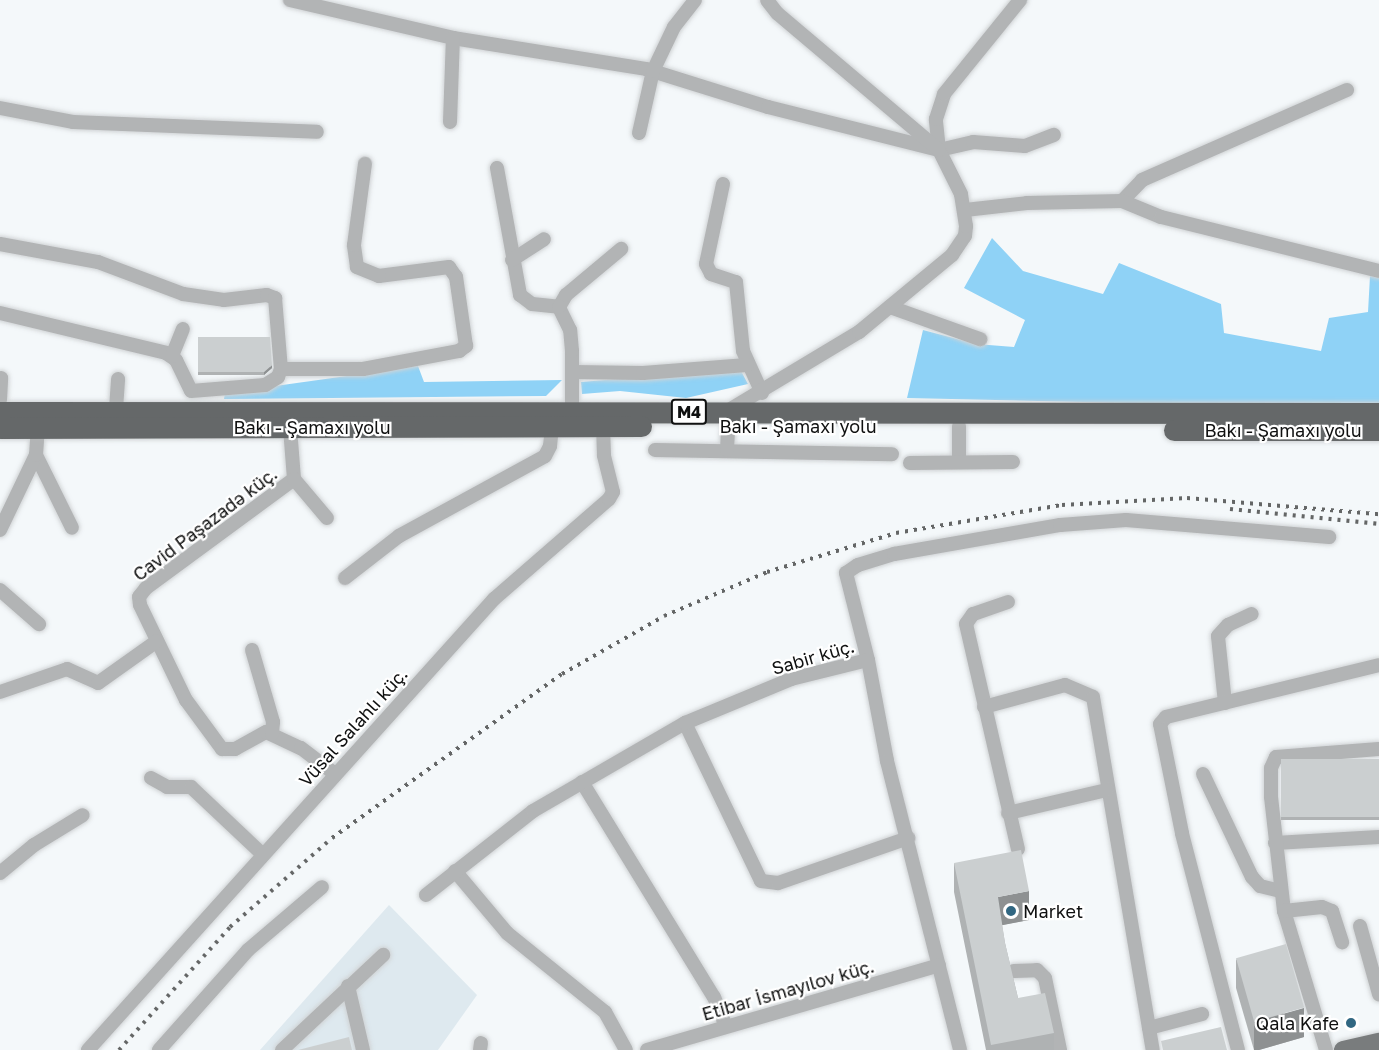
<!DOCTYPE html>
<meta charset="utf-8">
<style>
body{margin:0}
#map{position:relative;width:1379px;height:1050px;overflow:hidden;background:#f4f8fa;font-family:"Golos Text",sans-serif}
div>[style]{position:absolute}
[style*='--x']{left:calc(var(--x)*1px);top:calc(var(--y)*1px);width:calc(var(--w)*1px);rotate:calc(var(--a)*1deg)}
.built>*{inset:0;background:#dee9ef}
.green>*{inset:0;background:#8fd2f6}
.roads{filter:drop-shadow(0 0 2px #d0d3d5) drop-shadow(0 0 2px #d0d3d5)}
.minor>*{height:14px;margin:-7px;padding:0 7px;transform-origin:7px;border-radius:7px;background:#b2b4b5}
.major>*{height:18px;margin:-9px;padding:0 9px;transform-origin:9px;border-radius:9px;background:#797c7d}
.highway>*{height:21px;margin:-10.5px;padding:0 10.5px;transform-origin:10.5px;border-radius:10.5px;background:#656869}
.rail>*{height:4px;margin-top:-2px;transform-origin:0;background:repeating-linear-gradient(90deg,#646666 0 3px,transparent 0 9px)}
.wall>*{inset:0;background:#afb2b3;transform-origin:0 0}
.shaded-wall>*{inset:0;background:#8e9192}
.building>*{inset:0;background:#cbcfd0;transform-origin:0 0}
.dots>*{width:16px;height:16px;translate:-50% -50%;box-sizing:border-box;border:3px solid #fff;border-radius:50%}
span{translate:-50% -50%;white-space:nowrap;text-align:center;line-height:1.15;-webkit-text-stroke:4.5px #fff;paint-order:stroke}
.shield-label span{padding:2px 4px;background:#fff;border:2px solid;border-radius:4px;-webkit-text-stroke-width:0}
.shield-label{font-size:16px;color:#101111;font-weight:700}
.street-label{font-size:18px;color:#101111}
.poi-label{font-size:18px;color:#101111}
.left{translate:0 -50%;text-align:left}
.right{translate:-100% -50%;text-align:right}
</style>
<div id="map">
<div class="built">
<div style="clip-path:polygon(389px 905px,477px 995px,438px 1050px,260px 1050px)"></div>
</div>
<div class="green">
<div style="clip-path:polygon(992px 238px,1023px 271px,1103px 294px,1119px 263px,1221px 304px,1224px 333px,1321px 351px,1329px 318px,1368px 312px,1370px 276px,1379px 278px,1379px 404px,1217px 405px,907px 398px,923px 330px,976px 344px,1014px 347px,1025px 320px,964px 288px)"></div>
<div style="clip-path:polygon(418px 366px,424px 382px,562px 380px,546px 396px,224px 399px,225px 393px)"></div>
<div style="clip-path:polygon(740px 369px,748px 384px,686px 398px,620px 391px,582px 394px,581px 382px)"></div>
</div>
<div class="roads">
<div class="minor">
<div style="--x:290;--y:0;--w:167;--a:13.1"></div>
<div style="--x:453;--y:38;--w:195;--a:9.1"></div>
<div style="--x:646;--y:69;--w:128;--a:17.3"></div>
<div style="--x:768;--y:107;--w:176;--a:14.1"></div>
<div style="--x:939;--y:150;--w:35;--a:-13"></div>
<div style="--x:973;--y:142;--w:52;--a:4.4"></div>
<div style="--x:1025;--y:146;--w:31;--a:-21"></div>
<div style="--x:0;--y:108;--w:74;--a:10.9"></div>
<div style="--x:73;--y:122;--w:244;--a:2.3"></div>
<div style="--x:450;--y:122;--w:84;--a:-88"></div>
<div style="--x:639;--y:133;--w:64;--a:-77.3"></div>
<div style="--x:653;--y:71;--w:49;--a:-64.5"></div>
<div style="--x:674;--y:27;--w:34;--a:-52"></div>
<div style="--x:939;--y:150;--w:31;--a:-96"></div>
<div style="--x:936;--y:119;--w:26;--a:-72"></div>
<div style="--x:944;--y:94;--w:121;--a:-51"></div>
<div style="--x:497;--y:168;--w:129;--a:79.7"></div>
<div style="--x:520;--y:295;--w:15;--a:37"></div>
<div style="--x:532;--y:304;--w:27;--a:6"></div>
<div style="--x:723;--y:184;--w:82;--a:102"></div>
<div style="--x:706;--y:264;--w:11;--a:63"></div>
<div style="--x:711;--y:274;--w:26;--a:18"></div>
<div style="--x:736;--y:282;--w:69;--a:84.2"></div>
<div style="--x:743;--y:351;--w:46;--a:65.7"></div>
<div style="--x:1122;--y:201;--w:29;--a:-46"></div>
<div style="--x:1142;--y:180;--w:224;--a:-23.7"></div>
<div style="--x:965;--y:210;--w:62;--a:-6.4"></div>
<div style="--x:1027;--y:203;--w:95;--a:-1.2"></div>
<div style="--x:1122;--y:201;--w:42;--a:22.3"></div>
<div style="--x:1161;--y:217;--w:225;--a:13.9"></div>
<div style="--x:0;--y:244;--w:100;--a:10.4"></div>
<div style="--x:98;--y:262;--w:91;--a:20.6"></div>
<div style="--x:183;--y:294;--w:41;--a:8.3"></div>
<div style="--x:224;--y:300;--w:43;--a:-6.6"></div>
<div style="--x:267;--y:295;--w:9;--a:21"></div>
<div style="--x:275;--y:298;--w:71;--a:85.2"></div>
<div style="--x:281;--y:369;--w:9;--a:111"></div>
<div style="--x:278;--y:377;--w:15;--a:148"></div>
<div style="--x:265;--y:385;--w:74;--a:175.4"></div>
<div style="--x:512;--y:260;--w:38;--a:-33"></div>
<div style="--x:890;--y:307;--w:96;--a:19.6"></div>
<div style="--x:0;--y:313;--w:171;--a:13.5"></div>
<div style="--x:166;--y:353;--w:12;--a:35"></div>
<div style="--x:176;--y:360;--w:34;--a:64"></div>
<div style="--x:172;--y:356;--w:29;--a:-68"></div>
<div style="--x:281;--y:369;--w:82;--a:0"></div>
<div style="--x:363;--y:369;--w:98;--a:-10.6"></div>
<div style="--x:459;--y:351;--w:9;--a:-36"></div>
<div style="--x:466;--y:346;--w:70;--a:-98.2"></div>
<div style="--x:456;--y:277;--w:12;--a:-125"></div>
<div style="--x:449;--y:267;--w:71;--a:172.7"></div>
<div style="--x:379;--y:276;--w:24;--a:-158"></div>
<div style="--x:357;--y:267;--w:22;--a:-98"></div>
<div style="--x:354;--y:245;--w:82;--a:-82.3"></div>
<div style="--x:572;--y:372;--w:71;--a:0.8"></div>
<div style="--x:643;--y:373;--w:104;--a:-4.4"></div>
<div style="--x:0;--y:400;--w:22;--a:-87"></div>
<div style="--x:116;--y:409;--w:30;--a:-86"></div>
<div style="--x:572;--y:411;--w:60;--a:-90"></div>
<div style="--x:572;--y:351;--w:21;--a:-95"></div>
<div style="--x:570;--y:330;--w:25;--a:-116"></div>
<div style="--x:559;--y:307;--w:14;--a:-60"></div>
<div style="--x:566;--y:295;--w:72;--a:-39.9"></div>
<div style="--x:290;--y:428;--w:51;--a:85.5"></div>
<div style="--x:294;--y:479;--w:184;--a:143.6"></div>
<div style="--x:146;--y:588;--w:11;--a:128"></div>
<div style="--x:139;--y:597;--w:8;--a:83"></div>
<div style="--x:140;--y:605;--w:106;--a:64.2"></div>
<div style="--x:186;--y:700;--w:61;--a:53.7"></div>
<div style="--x:222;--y:749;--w:13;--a:0"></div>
<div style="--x:235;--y:749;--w:35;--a:-29"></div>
<div style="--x:266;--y:732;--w:38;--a:25"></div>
<div style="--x:301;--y:748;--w:43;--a:37.4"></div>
<div style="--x:655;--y:450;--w:237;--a:1"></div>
<div style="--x:727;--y:450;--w:40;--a:-87.1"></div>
<div style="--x:729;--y:410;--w:152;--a:-31"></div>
<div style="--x:859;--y:332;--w:121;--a:-39.6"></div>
<div style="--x:952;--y:255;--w:23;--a:-56"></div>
<div style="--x:965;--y:236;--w:10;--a:-84"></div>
<div style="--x:966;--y:226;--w:32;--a:-99"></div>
<div style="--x:961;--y:194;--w:49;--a:-116.6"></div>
<div style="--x:939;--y:150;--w:212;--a:-139.8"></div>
<div style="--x:777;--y:13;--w:16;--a:-128"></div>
<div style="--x:36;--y:455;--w:81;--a:63.7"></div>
<div style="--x:959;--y:462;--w:36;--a:-90"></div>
<div style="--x:910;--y:463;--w:103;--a:-0.6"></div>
<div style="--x:294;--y:479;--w:51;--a:49.8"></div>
<div style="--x:0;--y:530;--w:83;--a:-64.4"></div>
<div style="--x:36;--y:455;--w:29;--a:-86"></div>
<div style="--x:345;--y:578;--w:68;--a:-37.9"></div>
<div style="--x:399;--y:536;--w:166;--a:-28.7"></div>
<div style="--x:545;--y:456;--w:11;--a:-63"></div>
<div style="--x:550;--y:446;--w:20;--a:-84"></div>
<div style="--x:0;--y:590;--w:52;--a:41.1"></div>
<div style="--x:1008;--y:602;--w:37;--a:161"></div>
<div style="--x:973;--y:614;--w:12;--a:125"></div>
<div style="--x:966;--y:624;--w:231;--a:77"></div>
<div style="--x:252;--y:650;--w:75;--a:73.7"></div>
<div style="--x:273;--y:722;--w:12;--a:95"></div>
<div style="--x:868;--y:660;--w:90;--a:-104.2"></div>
<div style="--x:846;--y:573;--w:14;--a:-34"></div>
<div style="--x:858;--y:565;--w:38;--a:-17"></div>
<div style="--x:894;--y:554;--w:169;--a:-9.9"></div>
<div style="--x:1060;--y:525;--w:66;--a:-4.3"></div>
<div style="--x:1126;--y:520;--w:204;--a:4.8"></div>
<div style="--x:0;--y:692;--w:71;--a:-18.9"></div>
<div style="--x:67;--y:669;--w:34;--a:24"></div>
<div style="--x:98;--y:683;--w:72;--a:-35.4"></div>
<div style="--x:1225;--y:703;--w:67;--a:-96"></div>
<div style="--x:1218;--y:636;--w:15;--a:-48"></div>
<div style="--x:1228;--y:625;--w:26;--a:-25"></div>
<div style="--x:984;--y:707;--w:84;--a:-15.2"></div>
<div style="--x:1065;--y:685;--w:30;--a:23"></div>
<div style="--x:1093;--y:697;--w:358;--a:80.4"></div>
<div style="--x:685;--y:723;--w:175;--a:64.3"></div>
<div style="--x:761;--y:881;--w:17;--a:7"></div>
<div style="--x:778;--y:883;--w:138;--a:-19.1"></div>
<div style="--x:1203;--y:774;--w:114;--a:64.6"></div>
<div style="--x:1252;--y:877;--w:12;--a:48"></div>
<div style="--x:1260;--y:886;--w:21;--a:14"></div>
<div style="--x:151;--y:778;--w:18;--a:29"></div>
<div style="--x:167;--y:787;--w:24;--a:0"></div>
<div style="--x:191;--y:787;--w:98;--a:43.3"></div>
<div style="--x:582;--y:782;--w:252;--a:58.5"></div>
<div style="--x:714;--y:997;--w:31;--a:68"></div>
<div style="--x:1008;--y:813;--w:102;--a:-13.1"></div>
<div style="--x:1275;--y:843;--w:104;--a:-3.3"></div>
<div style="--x:455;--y:871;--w:81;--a:50"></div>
<div style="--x:507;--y:933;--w:126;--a:38.9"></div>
<div style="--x:605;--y:1012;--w:43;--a:61.1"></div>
<div style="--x:0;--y:873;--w:44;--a:-39.5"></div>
<div style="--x:34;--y:845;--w:57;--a:-31.5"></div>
<div style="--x:426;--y:895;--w:136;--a:-38.1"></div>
<div style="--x:533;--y:811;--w:176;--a:-30.1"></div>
<div style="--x:685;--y:723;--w:115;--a:-22.5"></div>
<div style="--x:791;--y:679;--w:79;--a:-13.9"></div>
<div style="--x:868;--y:660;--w:103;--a:79.3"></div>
<div style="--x:887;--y:761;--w:298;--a:75.8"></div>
<div style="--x:1284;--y:911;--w:115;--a:-96.5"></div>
<div style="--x:1271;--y:797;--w:29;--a:-90"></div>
<div style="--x:1271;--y:768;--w:12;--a:-66"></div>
<div style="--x:1276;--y:757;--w:103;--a:-4.4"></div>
<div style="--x:1360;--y:926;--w:71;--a:74.4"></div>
<div style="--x:1014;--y:971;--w:23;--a:-2"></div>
<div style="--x:1037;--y:970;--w:11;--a:45"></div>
<div style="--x:1045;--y:978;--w:74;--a:78.2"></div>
<div style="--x:348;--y:986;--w:66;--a:76.8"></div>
<div style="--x:1149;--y:1028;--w:55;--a:-14.8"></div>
<div style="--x:88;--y:1050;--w:607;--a:-48.01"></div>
<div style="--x:494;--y:599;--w:152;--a:-41"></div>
<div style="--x:609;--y:499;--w:8;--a:-60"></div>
<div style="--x:613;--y:492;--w:38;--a:-104"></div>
<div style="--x:604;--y:455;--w:29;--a:-92"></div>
<div style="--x:159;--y:1050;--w:134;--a:-48.3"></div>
<div style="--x:248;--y:950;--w:97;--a:-40.4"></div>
<div style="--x:282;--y:1050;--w:139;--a:-43.2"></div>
<div style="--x:480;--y:1050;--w:7;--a:-82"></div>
<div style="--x:647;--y:1050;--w:304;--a:-16.2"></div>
<div style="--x:1238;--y:1050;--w:224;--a:-104.5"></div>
<div style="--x:1182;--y:833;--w:111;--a:-101.4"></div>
<div style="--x:1160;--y:724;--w:9;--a:-49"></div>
<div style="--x:1166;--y:717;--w:219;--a:-13.7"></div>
<div style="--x:1326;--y:1050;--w:145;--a:-106.8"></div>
<div style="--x:1284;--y:911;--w:38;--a:-6"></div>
<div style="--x:1322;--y:907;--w:11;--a:22"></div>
<div style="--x:1332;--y:911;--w:33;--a:72"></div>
</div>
<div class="major">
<div style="--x:1343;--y:1050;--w:37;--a:-13"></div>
</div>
<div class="highway">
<div style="--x:0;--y:412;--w:1379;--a:0.04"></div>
<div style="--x:0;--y:428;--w:641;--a:-0.18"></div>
<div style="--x:1174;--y:430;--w:205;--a:0"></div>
</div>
</div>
<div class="rail">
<div style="--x:1230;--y:509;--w:150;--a:5.7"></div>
<div style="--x:119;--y:1050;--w:166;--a:-47.9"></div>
<div style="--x:230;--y:927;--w:135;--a:-41.1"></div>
<div style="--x:332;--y:838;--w:282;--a:-35.5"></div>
<div style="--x:562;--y:674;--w:117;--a:-29.6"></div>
<div style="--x:664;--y:616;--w:112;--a:-23.1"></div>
<div style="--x:767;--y:572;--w:135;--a:-16.8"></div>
<div style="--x:896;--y:533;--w:168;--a:-9.6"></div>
<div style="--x:1062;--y:505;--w:125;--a:-3.2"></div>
<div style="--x:1187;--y:498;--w:193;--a:4.8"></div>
</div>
<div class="wall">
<div style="clip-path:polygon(198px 337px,272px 368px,264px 375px,198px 375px)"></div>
<div style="left:1379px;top:759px;width:61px;height:98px;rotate:90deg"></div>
<div style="clip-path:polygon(954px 863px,1029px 920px,1002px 925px,1005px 943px,1018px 998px,1054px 1033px,1054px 1050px,986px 1050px,954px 892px)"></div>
<div style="clip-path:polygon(1236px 959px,1304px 1037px,1259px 1050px,1254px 1050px,1236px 988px)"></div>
</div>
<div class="shaded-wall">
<div style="clip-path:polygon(272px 365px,272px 368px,264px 375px,264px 372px)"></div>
<div style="clip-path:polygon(1029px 891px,1029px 920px,998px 926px,998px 897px)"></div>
<div style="clip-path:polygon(1304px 1008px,1304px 1037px,1259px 1050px,1254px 1050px,1254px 1022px)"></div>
</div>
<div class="building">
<div style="clip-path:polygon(198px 337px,270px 337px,272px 365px,264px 372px,198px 372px)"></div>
<div style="left:1379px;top:759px;width:58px;height:98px;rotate:90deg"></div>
<div style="clip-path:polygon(1021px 850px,1029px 891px,998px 897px,1005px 943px,1018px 998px,1045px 993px,1054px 1033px,991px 1045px,954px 863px)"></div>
<div style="left:1286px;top:944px;width:66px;height:52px;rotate:74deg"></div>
<div style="clip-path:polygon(1221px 1027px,1227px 1050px,1163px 1050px,1161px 1041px)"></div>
<div style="clip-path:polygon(349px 1037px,352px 1050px,298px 1050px)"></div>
</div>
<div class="dots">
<div style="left:1011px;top:911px;background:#316782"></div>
<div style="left:1351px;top:1023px;background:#316782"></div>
</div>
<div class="shield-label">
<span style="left:689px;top:412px">M4</span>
</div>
<div class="street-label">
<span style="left:798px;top:426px">Bakı - Şamaxı yolu</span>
<span style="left:312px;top:427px">Bakı - Şamaxı yolu</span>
<span style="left:1283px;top:430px">Bakı - Şamaxı yolu</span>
<span style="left:205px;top:524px;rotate:-37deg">Cavid Paşazadə küç.</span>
<span style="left:813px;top:657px;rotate:-16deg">Sabir küç.</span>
<span style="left:353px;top:727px;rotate:-48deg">Vüsal Salahlı küç.</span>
<span style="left:788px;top:990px;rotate:-16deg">Etibar İsmayılov küç.</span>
</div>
<div class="poi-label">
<span class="left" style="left:1023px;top:911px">Market</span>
<span class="right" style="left:1339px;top:1023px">Qala Kafe</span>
</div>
</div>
